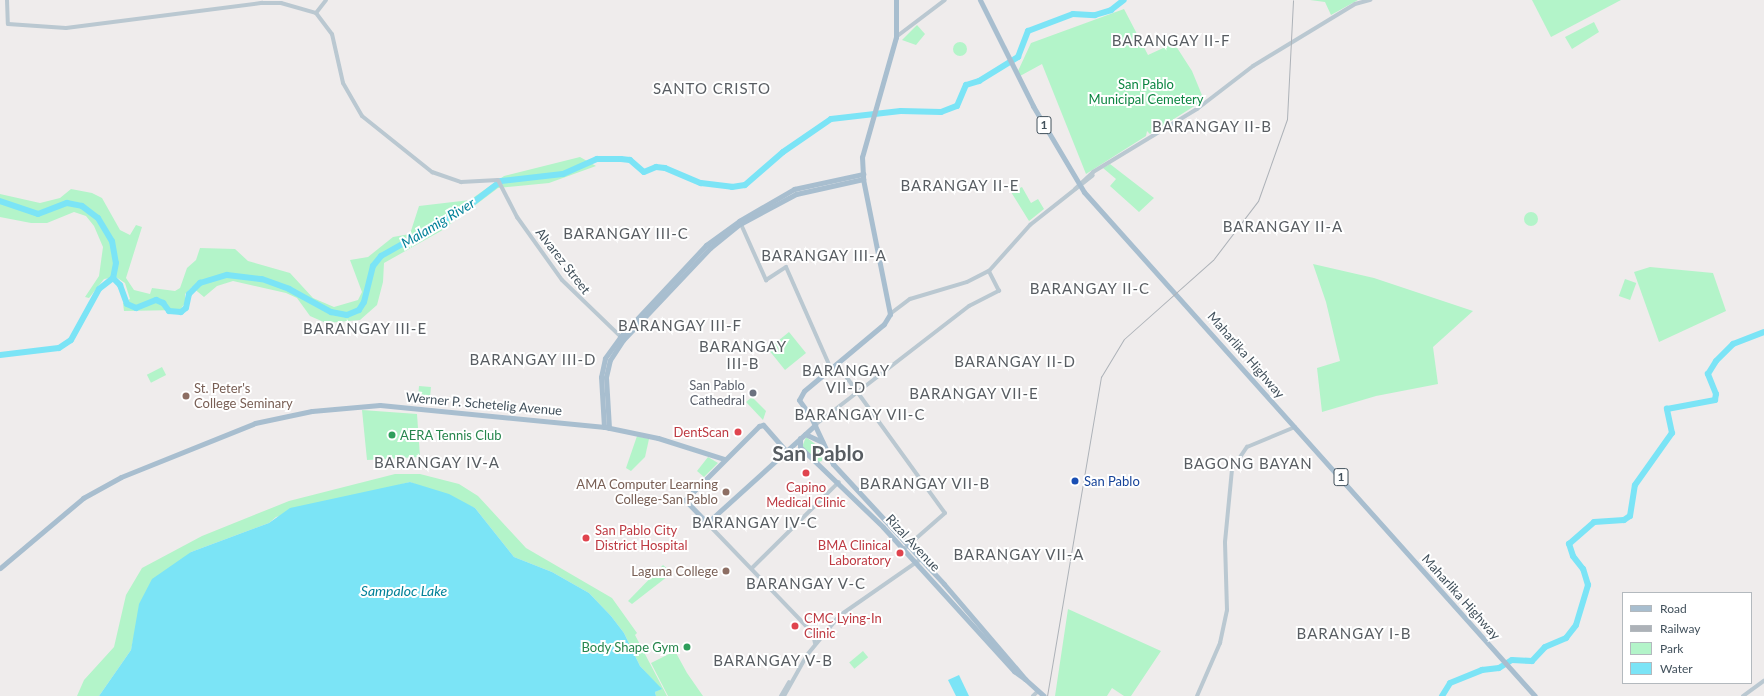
<!DOCTYPE html>
<style>
body{margin:0}
#map{position:relative;width:1764px;height:696px;overflow:hidden;background:#efecec;font-family:Lato,sans-serif}
div>[style]{position:absolute}
[style*='--x']{left:calc(var(--x)*1px);top:calc(var(--y)*1px);width:calc(var(--w)*1px);rotate:calc(var(--a)*1deg)}
.green>*{inset:0;background:#b3f4c9;transform-origin:0 0}
.round{border-radius:50%}
.water>*{inset:0;background:#7be4f6}
.river>*{height:6px;margin:-3px;padding:0 3px;transform-origin:3px;border-radius:3px;background:#7be4f6}
.minor>*{height:4px;margin:-2px;padding:0 2px;transform-origin:2px;border-radius:2px;background:#bac8d1}
.major>*{height:5px;margin:-2.5px;padding:0 2.5px;transform-origin:2.5px;border-radius:2.5px;background:#a8becf}
.rail>*{height:1px;margin:-0.5px;padding:0 0.5px;transform-origin:0.5px;border-radius:0.5px;background:#adb2b8}
.dots>*{width:11px;height:11px;translate:-50% -50%;box-sizing:border-box;border:2px solid #fff;border-radius:50%}
span{translate:-50% -50%;white-space:nowrap;text-align:center;line-height:1.15;-webkit-text-stroke:4px #fff;paint-order:stroke}
.shield-label span{padding:1px 3px;background:#fff;border:1px solid;border-radius:3px;-webkit-text-stroke-width:0}
.shield-label{font-size:12px;color:#42515c;font-weight:700}
.park-label{font-size:13px;color:#0b8541}
.street-label{font-size:13px;color:#42515c}
.worship-label{font-size:13px;color:#5b616d}
.right{translate:-100% -50%;text-align:right}
.education-label{font-size:13px;color:#785e54}
.left{translate:0 -50%;text-align:left}
.health-label{font-size:13px;color:#be3a42}
.leisure-label{font-size:13px;color:#27864d}
.transit-label{font-size:13px;color:#164399}
.water-label{font-size:14px;color:#038299;font-style:italic}
.quarter-label{font-size:15px;color:#585d62;letter-spacing:1px}
.town-label{font-size:21px;color:#585d62;font-weight:700}
.legend{position:absolute;left:1622px;top:592px;width:130px;height:92px;box-sizing:border-box;background:#fff;border:1px solid #b3b9be;margin:0;padding:5px 7px;list-style:none;font-size:12px;color:#42515c}
.legend li{display:flex;align-items:center;gap:8px;height:20px}
.legend b{width:20px;border:1px solid #b3b9be}
</style>
<div id="map">
<div class="green">
<div style="clip-path:polygon(1310px 0,1358px 0,1331px 15px,1325px 2px)"></div>
<div style="clip-path:polygon(1532px 0,1621px 0,1551px 37px)"></div>
<div style="clip-path:polygon(1124px 9px,1148px 55px,1174px 43px,1192px 71px,1204px 100px,1150px 134px,1147px 131px,1146px 136px,1086px 174px,1042px 64px,1020px 76px,1018px 71px,1031px 43px)"></div>
<div style="clip-path:polygon(1594px 22px,1599px 32px,1572px 49px,1565px 37px)"></div>
<div style="clip-path:polygon(917px 25px,925px 34px,916px 45px,902px 40px)"></div>
<div class="round" style="left:953px;top:42px;width:14px;height:14px"></div>
<div style="clip-path:polygon(580px 157px,596px 166px,549px 183px,498px 188px,441px 231px,384px 263px,383px 282px,377px 305px,360px 320px,326px 323px,310px 316px,297px 298px,286px 293px,233px 281px,217px 286px,204px 297px,192px 287px,185px 294px,185px 303px,180px 310px,124px 311px,123px 303px,130px 299px,125px 283px,116px 277px,104px 279px,89px 298px,85px 297px,99px 276px,103px 247px,94px 226px,86px 216px,74px 212px,47px 223px,31px 223px,0 217px,0 194px,40px 203px,60px 198px,71px 189px,92px 193px,102px 198px,120px 230px,130px 235px,136px 225px,142px 227px,126px 278px,134px 290px,150px 294px,152px 288px,175px 291px,180px 288px,187px 268px,196px 260px,200px 248px,235px 249px,248px 261px,290px 273px,313px 298px,334px 307px,358px 300px,362px 292px,350px 260px,368px 257px,393px 237px,410px 234px,419px 206px,470px 200px,504px 176px)"></div>
<div style="clip-path:polygon(1110px 164px,1154px 198px,1139px 212px,1110px 186px,1116px 179px,1103px 168px)"></div>
<div style="clip-path:polygon(1022px 187px,1031px 203px,1038px 199px,1044px 209px,1029px 221px,1011px 192px)"></div>
<div class="round" style="left:1524px;top:212px;width:14px;height:14px"></div>
<div style="clip-path:polygon(1313px 264px,1374px 278px,1473px 311px,1433px 347px,1438px 384px,1376px 396px,1322px 412px,1317px 368px,1340px 361px,1326px 302px)"></div>
<div style="clip-path:polygon(1650px 267px,1713px 273px,1726px 311px,1659px 342px,1634px 272px)"></div>
<div style="left:1625px;top:279px;width:12px;height:18px;rotate:20deg"></div>
<div style="left:789px;top:332px;width:27px;height:27px;rotate:51deg"></div>
<div style="left:162px;top:367px;width:9px;height:17px;rotate:63deg"></div>
<div style="left:419px;top:386px;width:12px;height:17px;rotate:5deg"></div>
<div style="clip-path:polygon(752px 397px,766px 411px,763px 420px,746px 402px)"></div>
<div style="clip-path:polygon(362px 410px,417px 414px,420px 457px,367px 460px)"></div>
<div style="clip-path:polygon(637px 436px,649px 439px,645px 457px,631px 471px,626px 468px)"></div>
<div style="clip-path:polygon(806px 437px,823px 450px,822px 461px,818px 462px,802px 447px)"></div>
<div style="clip-path:polygon(708px 457px,718px 463px,704px 477px,697px 471px)"></div>
<div style="clip-path:polygon(395px 474px,420px 474px,459px 484px,478px 496px,526px 548px,612px 598px,637px 633px,635px 635px,667px 696px,656px 696px,655px 692px,661px 689px,640px 666px,624px 633px,611px 616px,589px 593px,552px 572px,514px 557px,475px 508px,410px 482px,276px 517px,269px 523px,191px 552px,136px 627px,131px 650px,99px 696px,77px 696px,84px 680px,114px 647px,126px 595px,142px 568px,202px 536px,289px 501px)"></div>
<div style="clip-path:polygon(663px 565px,672px 573px,632px 604px,628px 601px)"></div>
<div style="clip-path:polygon(1068px 609px,1161px 651px,1131px 696px,1124px 696px,1112px 688px,1107px 696px,1055px 696px)"></div>
<div style="clip-path:polygon(675px 651px,687px 673px,703px 696px,668px 696px,651px 663px)"></div>
<div style="left:863px;top:651px;width:8px;height:18px;rotate:50deg"></div>
</div>
<div class="water">
<div style="clip-path:polygon(410px 482px,449px 494px,475px 508px,514px 557px,552px 572px,589px 593px,611px 616px,624px 633px,640px 666px,662px 689px,655px 692px,656px 696px,99px 696px,131px 650px,139px 604px,152px 579px,191px 552px,269px 523px,290px 508px)"></div>
<div style="clip-path:polygon(959px 675px,969px 696px,956px 696px,948px 680px)"></div>
</div>
<div class="river">
<div style="--x:0;--y:201;--w:40;--a:18.9"></div>
<div style="--x:38;--y:214;--w:31;--a:-21"></div>
<div style="--x:67;--y:203;--w:15;--a:11"></div>
<div style="--x:82;--y:206;--w:20;--a:37"></div>
<div style="--x:98;--y:218;--w:27;--a:59"></div>
<div style="--x:112;--y:241;--w:22;--a:80"></div>
<div style="--x:116;--y:263;--w:15;--a:101"></div>
<div style="--x:113;--y:278;--w:10;--a:45"></div>
<div style="--x:120;--y:285;--w:20;--a:70"></div>
<div style="--x:127;--y:304;--w:10;--a:24"></div>
<div style="--x:136;--y:308;--w:22;--a:-22"></div>
<div style="--x:156;--y:300;--w:8;--a:23"></div>
<div style="--x:163;--y:303;--w:10;--a:53"></div>
<div style="--x:169;--y:311;--w:12;--a:5"></div>
<div style="--x:181;--y:312;--w:6;--a:-39"></div>
<div style="--x:186;--y:308;--w:14;--a:-78"></div>
<div style="--x:189;--y:294;--w:16;--a:-45"></div>
<div style="--x:200;--y:283;--w:28;--a:-17"></div>
<div style="--x:227;--y:275;--w:35;--a:7"></div>
<div style="--x:262;--y:279;--w:29;--a:20"></div>
<div style="--x:289;--y:289;--w:48;--a:28.7"></div>
<div style="--x:331;--y:312;--w:16;--a:11"></div>
<div style="--x:347;--y:315;--w:13;--a:-23"></div>
<div style="--x:359;--y:310;--w:9;--a:-58"></div>
<div style="--x:364;--y:302;--w:37;--a:-76"></div>
<div style="--x:373;--y:266;--w:13;--a:-51"></div>
<div style="--x:381;--y:256;--w:98;--a:-29.5"></div>
<div style="--x:466;--y:208;--w:44;--a:-37.6"></div>
<div style="--x:501;--y:181;--w:62;--a:-6.4"></div>
<div style="--x:563;--y:174;--w:37;--a:-24"></div>
<div style="--x:597;--y:159;--w:24;--a:0"></div>
<div style="--x:621;--y:159;--w:9;--a:6"></div>
<div style="--x:630;--y:160;--w:18;--a:41"></div>
<div style="--x:644;--y:172;--w:13;--a:-23"></div>
<div style="--x:656;--y:167;--w:9;--a:6"></div>
<div style="--x:665;--y:168;--w:39;--a:23"></div>
<div style="--x:701;--y:183;--w:31;--a:7"></div>
<div style="--x:732;--y:187;--w:13;--a:-9"></div>
<div style="--x:745;--y:185;--w:50;--a:-41"></div>
<div style="--x:783;--y:152;--w:58;--a:-34.5"></div>
<div style="--x:831;--y:119;--w:70;--a:-6.5"></div>
<div style="--x:901;--y:111;--w:40;--a:1.4"></div>
<div style="--x:941;--y:112;--w:17;--a:-21"></div>
<div style="--x:957;--y:106;--w:23;--a:-67"></div>
<div style="--x:966;--y:85;--w:14;--a:-17"></div>
<div style="--x:979;--y:81;--w:46;--a:-31.6"></div>
<div style="--x:1018;--y:57;--w:28;--a:-69"></div>
<div style="--x:1028;--y:31;--w:48;--a:-20.7"></div>
<div style="--x:1073;--y:14;--w:22;--a:3"></div>
<div style="--x:1095;--y:15;--w:17;--a:-17"></div>
<div style="--x:1111;--y:10;--w:16;--a:-38"></div>
<div style="--x:0;--y:355;--w:59;--a:-6.8"></div>
<div style="--x:59;--y:348;--w:14;--a:-34"></div>
<div style="--x:71;--y:340;--w:58;--a:-61.2"></div>
<div style="--x:99;--y:289;--w:18;--a:-38"></div>
<div style="--x:1442;--y:696;--w:15;--a:-58"></div>
<div style="--x:1450;--y:683;--w:35;--a:-22"></div>
<div style="--x:1482;--y:670;--w:17;--a:-7"></div>
<div style="--x:1499;--y:668;--w:15;--a:-32"></div>
<div style="--x:1512;--y:660;--w:20;--a:3"></div>
<div style="--x:1532;--y:661;--w:19;--a:-47"></div>
<div style="--x:1545;--y:647;--w:23;--a:-23"></div>
<div style="--x:1566;--y:638;--w:16;--a:-52"></div>
<div style="--x:1576;--y:625;--w:42;--a:-73.3"></div>
<div style="--x:1588;--y:585;--w:17;--a:-107"></div>
<div style="--x:1583;--y:569;--w:16;--a:-128"></div>
<div style="--x:1573;--y:556;--w:13;--a:-108"></div>
<div style="--x:1569;--y:544;--w:33;--a:-41"></div>
<div style="--x:1594;--y:522;--w:30;--a:-4"></div>
<div style="--x:1624;--y:520;--w:7;--a:-34"></div>
<div style="--x:1630;--y:516;--w:31;--a:-81"></div>
<div style="--x:1635;--y:485;--w:64;--a:-54.6"></div>
<div style="--x:1672;--y:433;--w:25;--a:-102"></div>
<div style="--x:1667;--y:409;--w:49;--a:-10.6"></div>
<div style="--x:1715;--y:400;--w:6;--a:-81"></div>
<div style="--x:1716;--y:394;--w:22;--a:-112"></div>
<div style="--x:1708;--y:374;--w:15;--a:-58"></div>
<div style="--x:1716;--y:361;--w:24;--a:-45"></div>
<div style="--x:1733;--y:344;--w:33;--a:-21"></div>
</div>
<div class="minor">
<div style="--x:7;--y:0;--w:24;--a:88"></div>
<div style="--x:8;--y:24;--w:58;--a:3.9"></div>
<div style="--x:66;--y:28;--w:198;--a:-7.3"></div>
<div style="--x:262;--y:3;--w:19;--a:0"></div>
<div style="--x:281;--y:3;--w:36;--a:16"></div>
<div style="--x:316;--y:13;--w:26;--a:53"></div>
<div style="--x:332;--y:34;--w:50;--a:77.3"></div>
<div style="--x:343;--y:83;--w:38;--a:60"></div>
<div style="--x:362;--y:116;--w:90;--a:38.7"></div>
<div style="--x:432;--y:172;--w:31;--a:19"></div>
<div style="--x:461;--y:182;--w:37;--a:-3"></div>
<div style="--x:498;--y:180;--w:42;--a:62.8"></div>
<div style="--x:517;--y:217;--w:77;--a:54.5"></div>
<div style="--x:562;--y:280;--w:83;--a:44"></div>
<div style="--x:316;--y:13;--w:16;--a:-52"></div>
<div style="--x:896;--y:37;--w:61;--a:-37.1"></div>
<div style="--x:1075;--y:189;--w:25;--a:-43"></div>
<div style="--x:1093;--y:172;--w:122;--a:-31.2"></div>
<div style="--x:1197;--y:109;--w:71;--a:-37.5"></div>
<div style="--x:1253;--y:66;--w:119;--a:-31.3"></div>
<div style="--x:1355;--y:4;--w:16;--a:-15"></div>
<div style="--x:740;--y:222;--w:64;--a:65.9"></div>
<div style="--x:766;--y:280;--w:24;--a:-33"></div>
<div style="--x:786;--y:267;--w:111;--a:66.2"></div>
<div style="--x:890;--y:314;--w:25;--a:-37"></div>
<div style="--x:910;--y:299;--w:59;--a:-16.6"></div>
<div style="--x:967;--y:282;--w:25;--a:-27"></div>
<div style="--x:989;--y:271;--w:62;--a:-48.3"></div>
<div style="--x:1030;--y:225;--w:80;--a:-38.4"></div>
<div style="--x:837;--y:364;--w:184;--a:54.1"></div>
<div style="--x:945;--y:513;--w:55;--a:138.7"></div>
<div style="--x:815;--y:425;--w:195;--a:-37.7"></div>
<div style="--x:969;--y:306;--w:34;--a:-27"></div>
<div style="--x:999;--y:291;--w:22;--a:-117"></div>
<div style="--x:707;--y:523;--w:153;--a:46.1"></div>
<div style="--x:813;--y:633;--w:10;--a:79"></div>
<div style="--x:752;--y:568;--w:122;--a:-44.7"></div>
<div style="--x:781;--y:696;--w:16;--a:-60"></div>
<div style="--x:784;--y:696;--w:47;--a:-60.7"></div>
<div style="--x:807;--y:655;--w:50;--a:-50.6"></div>
<div style="--x:839;--y:616;--w:100;--a:-34.8"></div>
<div style="--x:1033;--y:696;--w:7;--a:-45"></div>
<div style="--x:1197;--y:696;--w:58;--a:-66.5"></div>
<div style="--x:1220;--y:643;--w:34;--a:-78"></div>
<div style="--x:1227;--y:610;--w:68;--a:-91.7"></div>
<div style="--x:1225;--y:542;--w:73;--a:-84.5"></div>
<div style="--x:1232;--y:469;--w:27;--a:-56"></div>
<div style="--x:1247;--y:447;--w:52;--a:-22.6"></div>
<div style="--x:1743;--y:696;--w:26;--a:-36"></div>
</div>
<div class="major">
<div style="--x:896;--y:0;--w:37;--a:90"></div>
<div style="--x:896;--y:37;--w:125;--a:105.8"></div>
<div style="--x:862;--y:157;--w:22;--a:87"></div>
<div style="--x:863;--y:179;--w:138;--a:78.7"></div>
<div style="--x:890;--y:314;--w:12;--a:121"></div>
<div style="--x:884;--y:324;--w:104;--a:140.1"></div>
<div style="--x:804;--y:391;--w:10;--a:119"></div>
<div style="--x:799;--y:400;--w:19;--a:54"></div>
<div style="--x:810;--y:415;--w:54;--a:64.9"></div>
<div style="--x:833;--y:464;--w:163;--a:47.2"></div>
<div style="--x:944;--y:584;--w:125;--a:49.5"></div>
<div style="--x:1025;--y:679;--w:25;--a:42"></div>
<div style="--x:980;--y:0;--w:119;--a:63.4"></div>
<div style="--x:1033;--y:106;--w:100;--a:59.3"></div>
<div style="--x:1084;--y:192;--w:676;--a:48.18"></div>
<div style="--x:604;--y:427;--w:50;--a:-93.4"></div>
<div style="--x:601;--y:377;--w:19;--a:-78"></div>
<div style="--x:605;--y:358;--w:26;--a:-54"></div>
<div style="--x:620;--y:337;--w:126;--a:-46.9"></div>
<div style="--x:706;--y:245;--w:41;--a:-36"></div>
<div style="--x:739;--y:221;--w:64;--a:-30.2"></div>
<div style="--x:794;--y:189;--w:71;--a:-12.3"></div>
<div style="--x:609;--y:428;--w:51;--a:-93.4"></div>
<div style="--x:606;--y:377;--w:17;--a:-77"></div>
<div style="--x:610;--y:360;--w:24;--a:-57"></div>
<div style="--x:623;--y:340;--w:127;--a:-46.6"></div>
<div style="--x:710;--y:248;--w:38;--a:-39"></div>
<div style="--x:740;--y:224;--w:64;--a:-28.2"></div>
<div style="--x:796;--y:194;--w:69;--a:-12.6"></div>
<div style="--x:805;--y:434;--w:19;--a:25"></div>
<div style="--x:800;--y:438;--w:9;--a:90"></div>
<div style="--x:800;--y:447;--w:115;--a:43.9"></div>
<div style="--x:883;--y:527;--w:195;--a:47.7"></div>
<div style="--x:1014;--y:671;--w:14;--a:36"></div>
<div style="--x:786;--y:451;--w:35;--a:-131"></div>
<div style="--x:763;--y:425;--w:4;--a:166"></div>
<div style="--x:759;--y:426;--w:105;--a:135"></div>
<div style="--x:685;--y:500;--w:32;--a:46"></div>
<div style="--x:707;--y:523;--w:146;--a:-42.2"></div>
<div style="--x:0;--y:568;--w:109;--a:-40.1"></div>
<div style="--x:83;--y:498;--w:43;--a:-28.9"></div>
<div style="--x:121;--y:477;--w:144;--a:-21.9"></div>
<div style="--x:255;--y:423;--w:58;--a:-11.9"></div>
<div style="--x:312;--y:411;--w:68;--a:-5"></div>
<div style="--x:380;--y:405;--w:226;--a:5.6"></div>
<div style="--x:605;--y:427;--w:54;--a:11.7"></div>
<div style="--x:658;--y:438;--w:69;--a:17.7"></div>
</div>
<div class="rail">
<div style="--x:1047;--y:696;--w:324;--a:-80.4"></div>
<div style="--x:1101;--y:377;--w:44;--a:-58.8"></div>
<div style="--x:1124;--y:339;--w:119;--a:-41.6"></div>
<div style="--x:1213;--y:260;--w:74;--a:-52.7"></div>
<div style="--x:1258;--y:201;--w:87;--a:-70.5"></div>
<div style="--x:1287;--y:119;--w:119;--a:-87.1"></div>
</div>
<div class="dots">
<div style="left:753px;top:393px;background:#6b7280"></div>
<div style="left:186px;top:396px;background:#8d6e63"></div>
<div style="left:738px;top:432px;background:#e0444e"></div>
<div style="left:392px;top:435px;background:#2e9e5b"></div>
<div style="left:806px;top:473px;background:#e0444e"></div>
<div style="left:1075px;top:481px;background:#1a4fb4"></div>
<div style="left:726px;top:492px;background:#8d6e63"></div>
<div style="left:586px;top:538px;background:#e0444e"></div>
<div style="left:900px;top:553px;background:#e0444e"></div>
<div style="left:726px;top:571px;background:#8d6e63"></div>
<div style="left:795px;top:626px;background:#e0444e"></div>
<div style="left:687px;top:647px;background:#2e9e5b"></div>
</div>
<div class="shield-label">
<span style="left:1044px;top:125px">1</span>
<span style="left:1341px;top:477px">1</span>
</div>
<div class="park-label">
<span style="left:1146px;top:92px">San Pablo<br>Municipal Cemetery</span>
</div>
<div class="street-label">
<span style="left:563px;top:261px;rotate:52deg">Alvarez Street</span>
<span style="left:1246px;top:355px;rotate:49deg">Maharlika Highway</span>
<span style="left:484px;top:404px;rotate:5deg">Werner P. Schetelig Avenue</span>
<span style="left:913px;top:543px;rotate:47deg">Rizal Avenue</span>
<span style="left:1461px;top:597px;rotate:48deg">Maharlika Highway</span>
</div>
<div class="worship-label">
<span class="right" style="left:745px;top:393px">San Pablo<br>Cathedral</span>
</div>
<div class="education-label">
<span class="left" style="left:194px;top:396px">St. Peter's<br>College Seminary</span>
<span class="right" style="left:718px;top:492px">AMA Computer Learning<br>College-San Pablo</span>
<span class="right" style="left:718px;top:571px">Laguna College</span>
</div>
<div class="health-label">
<span class="right" style="left:729px;top:432px">DentScan</span>
<span style="left:806px;top:495px">Capino<br>Medical Clinic</span>
<span class="left" style="left:595px;top:538px">San Pablo City<br>District Hospital</span>
<span class="right" style="left:891px;top:553px">BMA Clinical<br>Laboratory</span>
<span class="left" style="left:804px;top:626px">CMC Lying-In<br>Clinic</span>
</div>
<div class="leisure-label">
<span class="left" style="left:400px;top:435px">AERA Tennis Club</span>
<span class="right" style="left:679px;top:647px">Body Shape Gym</span>
</div>
<div class="transit-label">
<span class="left" style="left:1084px;top:481px">San Pablo</span>
</div>
<div class="water-label">
<span style="left:438px;top:223px;rotate:-31deg">Malamig River</span>
<span style="left:404px;top:591px">Sampaloc Lake</span>
</div>
<div class="quarter-label">
<span style="left:1171px;top:41px">BARANGAY II-F</span>
<span style="left:712px;top:89px">SANTO CRISTO</span>
<span style="left:1212px;top:127px">BARANGAY II-B</span>
<span style="left:960px;top:186px">BARANGAY II-E</span>
<span style="left:1283px;top:227px">BARANGAY II-A</span>
<span style="left:626px;top:234px">BARANGAY III-C</span>
<span style="left:824px;top:256px">BARANGAY III-A</span>
<span style="left:1090px;top:289px">BARANGAY II-C</span>
<span style="left:680px;top:326px">BARANGAY III-F</span>
<span style="left:365px;top:329px">BARANGAY III-E</span>
<span style="left:743px;top:355px">BARANGAY<br>III-B</span>
<span style="left:533px;top:360px">BARANGAY III-D</span>
<span style="left:1015px;top:362px">BARANGAY II-D</span>
<span style="left:846px;top:379px">BARANGAY<br>VII-D</span>
<span style="left:974px;top:394px">BARANGAY VII-E</span>
<span style="left:860px;top:415px">BARANGAY VII-C</span>
<span style="left:437px;top:463px">BARANGAY IV-A</span>
<span style="left:1248px;top:464px">BAGONG BAYAN</span>
<span style="left:925px;top:484px">BARANGAY VII-B</span>
<span style="left:755px;top:523px">BARANGAY IV-C</span>
<span style="left:1019px;top:555px">BARANGAY VII-A</span>
<span style="left:806px;top:584px">BARANGAY V-C</span>
<span style="left:1354px;top:634px">BARANGAY I-B</span>
<span style="left:773px;top:661px">BARANGAY V-B</span>
</div>
<div class="town-label">
<span style="left:818px;top:453px">San Pablo</span>
</div>
<ul class="legend">
<li><b style="height:5px;background:#a8becf"></b>Road</li>
<li><b style="height:5px;background:#adb2b8"></b>Railway</li>
<li><b style="height:11px;background:#b3f4c9"></b>Park</li>
<li><b style="height:11px;background:#7be4f6"></b>Water</li>
</ul>
</div>
